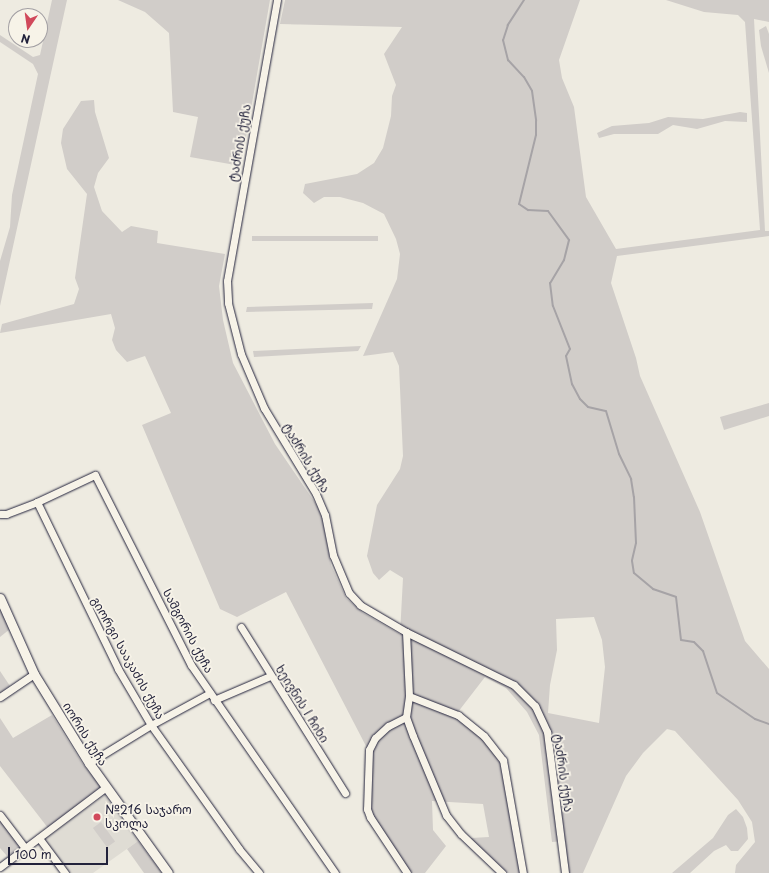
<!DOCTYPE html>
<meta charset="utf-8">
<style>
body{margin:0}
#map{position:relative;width:769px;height:873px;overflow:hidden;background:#eeebe1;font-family:"Playpen Sans","Noto Sans Georgian",sans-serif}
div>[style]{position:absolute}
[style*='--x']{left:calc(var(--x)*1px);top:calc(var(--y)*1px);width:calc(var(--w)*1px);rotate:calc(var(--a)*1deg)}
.built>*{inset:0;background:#dfdcd4}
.green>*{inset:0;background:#d1cdc9;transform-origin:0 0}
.stream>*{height:2px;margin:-1px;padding:0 1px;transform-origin:1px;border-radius:1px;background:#a6a3a6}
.roads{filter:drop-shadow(0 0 1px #22223b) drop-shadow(0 0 1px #22223b)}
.minor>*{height:7px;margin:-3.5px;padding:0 3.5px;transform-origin:3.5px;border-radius:3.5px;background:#f7f3e8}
.tertiary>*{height:9px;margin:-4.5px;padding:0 4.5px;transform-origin:4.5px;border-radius:4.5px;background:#f7f3e8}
.dots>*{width:11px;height:11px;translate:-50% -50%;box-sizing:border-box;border:2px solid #f7f3e8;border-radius:50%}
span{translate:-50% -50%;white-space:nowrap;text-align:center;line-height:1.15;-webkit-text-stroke:3.5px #f7f3e8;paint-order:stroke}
.street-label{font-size:12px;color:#22223b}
.poi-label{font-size:12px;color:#22223b}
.left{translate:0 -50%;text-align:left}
.north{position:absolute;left:8px;top:8px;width:40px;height:40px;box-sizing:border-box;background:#f7f3e8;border:1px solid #a29fa3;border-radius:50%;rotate:193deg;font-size:11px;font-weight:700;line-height:16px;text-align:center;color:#22223b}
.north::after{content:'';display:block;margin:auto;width:14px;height:18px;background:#d1495b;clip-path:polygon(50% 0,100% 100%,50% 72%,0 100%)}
.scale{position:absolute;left:8px;top:847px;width:100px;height:18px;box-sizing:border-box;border:2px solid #22223b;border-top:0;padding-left:5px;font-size:12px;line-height:14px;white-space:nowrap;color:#22223b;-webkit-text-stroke:3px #f7f3e8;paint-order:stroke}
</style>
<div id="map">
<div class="built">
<div style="clip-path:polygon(105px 795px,138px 841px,93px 873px,68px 873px,43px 840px)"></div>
</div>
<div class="green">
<div style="clip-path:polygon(52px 0,67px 0,0 306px,0 261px,10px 227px,12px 195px,38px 74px,33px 64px,0 42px,0 35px,33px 57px,40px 55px)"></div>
<div style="clip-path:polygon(118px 0,270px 0,241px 166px,190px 157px,198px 117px,173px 112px,169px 33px,145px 12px)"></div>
<div style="clip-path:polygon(evenodd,285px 0,580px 0,559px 60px,562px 78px,574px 107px,586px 197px,616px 249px,760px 230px,745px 22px,738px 15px,704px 12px,666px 0,769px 0,769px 22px,754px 19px,765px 231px,769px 231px,769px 236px,617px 256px,611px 283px,636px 358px,640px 376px,700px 512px,745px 641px,769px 669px,769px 873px,735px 873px,736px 865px,755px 842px,752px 822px,738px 800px,675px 731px,667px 729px,643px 753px,626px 776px,583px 873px,568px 873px,565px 841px,552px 842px,539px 735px,527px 712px,506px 688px,485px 677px,458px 712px,506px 758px,526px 873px,508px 873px,472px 841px,471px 838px,489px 837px,483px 804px,432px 801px,433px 830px,446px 846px,425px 873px,409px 873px,372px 815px,367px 748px,286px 592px,237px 617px,220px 609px,142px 425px,171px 413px,145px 356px,127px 362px,116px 350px,112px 340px,115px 328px,111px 314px,0 333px,2px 324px,74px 304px,79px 289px,75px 278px,87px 194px,67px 169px,61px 143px,63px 129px,81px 101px,94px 100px,95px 112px,109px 158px,98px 173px,94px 187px,102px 211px,122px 232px,131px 226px,158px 231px,157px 243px,225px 254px,219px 286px,223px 320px,233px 363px,275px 444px,318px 507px,323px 521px,331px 565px,346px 598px,363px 613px,400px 634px,403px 578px,390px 570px,379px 580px,373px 573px,367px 556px,377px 505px,400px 469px,403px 456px,399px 366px,393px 352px,363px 356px,397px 279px,400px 254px,396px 239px,384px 214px,363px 203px,340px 197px,324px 197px,314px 203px,303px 193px,305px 184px,357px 174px,374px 163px,383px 148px,391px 116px,392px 96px,396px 85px,384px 54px,402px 27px,280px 24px,285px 0,594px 617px,602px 640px,605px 667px,599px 723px,548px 713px,550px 685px,557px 650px,556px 619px,594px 617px)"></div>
<div style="clip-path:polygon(766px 26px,769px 34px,769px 73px,761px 46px,759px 30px)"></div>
<div style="clip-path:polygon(740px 112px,747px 113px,747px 122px,725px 121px,697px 129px,673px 125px,658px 134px,614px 134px,599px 138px,597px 133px,612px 126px,649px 123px,668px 117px,703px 119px)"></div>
<div style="left:378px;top:236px;width:5px;height:126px;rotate:90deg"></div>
<div style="clip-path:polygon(373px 303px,372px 309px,246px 312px,247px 307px)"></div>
<div style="clip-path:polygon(361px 346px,358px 351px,254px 357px,253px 351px)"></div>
<div style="clip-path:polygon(769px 403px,769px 416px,724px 430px,720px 417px)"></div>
<div style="clip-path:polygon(0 606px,10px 629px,0 637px)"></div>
<div style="clip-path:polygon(0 671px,10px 686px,0 693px)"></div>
<div style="clip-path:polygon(52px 715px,82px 763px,101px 787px,48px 828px,0 766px,0 718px,13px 738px)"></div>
<div style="clip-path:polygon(736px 809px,743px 817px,747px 828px,748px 839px,738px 851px,731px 851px,726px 845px,714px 851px,690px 873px,672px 873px,713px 838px,728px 815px)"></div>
<div style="clip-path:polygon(0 820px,19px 845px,19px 848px,7px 856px,0 848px)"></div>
<div style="left:101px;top:822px;width:24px;height:10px;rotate:54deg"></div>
<div style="clip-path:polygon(138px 841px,162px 873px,144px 873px,127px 849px)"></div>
</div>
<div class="stream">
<div style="--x:524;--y:0;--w:30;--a:123"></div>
<div style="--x:508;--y:25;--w:16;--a:108"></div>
<div style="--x:503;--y:40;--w:21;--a:76"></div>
<div style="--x:508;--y:60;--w:23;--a:47"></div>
<div style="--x:524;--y:77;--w:16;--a:60"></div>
<div style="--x:532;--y:91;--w:30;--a:82"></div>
<div style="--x:536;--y:121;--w:14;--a:90"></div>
<div style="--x:536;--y:135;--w:71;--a:103.8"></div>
<div style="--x:519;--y:204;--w:11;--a:34"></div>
<div style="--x:528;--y:210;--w:20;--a:3"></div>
<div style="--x:548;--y:211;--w:36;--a:54"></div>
<div style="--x:569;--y:240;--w:21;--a:104"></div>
<div style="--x:564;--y:260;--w:27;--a:121"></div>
<div style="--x:550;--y:283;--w:23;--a:83"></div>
<div style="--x:553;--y:306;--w:46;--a:68.4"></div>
<div style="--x:570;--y:349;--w:8;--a:120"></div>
<div style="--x:566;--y:356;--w:29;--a:78"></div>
<div style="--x:572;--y:384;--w:17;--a:62"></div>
<div style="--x:580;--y:399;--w:11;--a:45"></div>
<div style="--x:588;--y:407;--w:18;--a:13"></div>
<div style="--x:606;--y:411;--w:45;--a:73.2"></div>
<div style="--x:619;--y:454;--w:28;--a:64"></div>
<div style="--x:631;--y:479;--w:18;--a:81"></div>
<div style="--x:634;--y:497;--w:46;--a:87.5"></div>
<div style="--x:636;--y:543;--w:18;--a:103"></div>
<div style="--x:632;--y:561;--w:12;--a:81"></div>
<div style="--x:634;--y:573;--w:25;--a:40"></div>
<div style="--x:653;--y:589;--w:24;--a:19"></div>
<div style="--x:676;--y:597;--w:43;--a:83.4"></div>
<div style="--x:681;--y:640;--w:13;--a:9"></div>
<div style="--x:694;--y:642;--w:13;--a:45"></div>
<div style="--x:703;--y:651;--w:44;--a:71.6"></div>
<div style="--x:717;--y:693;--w:46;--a:34.4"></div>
<div style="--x:755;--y:719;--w:15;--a:20"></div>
</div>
<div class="roads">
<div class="minor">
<div style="--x:277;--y:0;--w:285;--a:100.1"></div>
<div style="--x:227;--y:281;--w:22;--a:87"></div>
<div style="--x:228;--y:303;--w:53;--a:75.7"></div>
<div style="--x:241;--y:354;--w:59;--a:66.9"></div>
<div style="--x:264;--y:408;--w:100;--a:58.8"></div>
<div style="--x:316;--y:494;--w:23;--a:67"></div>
<div style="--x:325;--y:515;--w:41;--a:78.7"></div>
<div style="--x:333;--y:555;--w:41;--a:67.2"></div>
<div style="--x:349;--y:593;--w:16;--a:47"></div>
<div style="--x:360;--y:605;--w:53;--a:30.4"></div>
<div style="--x:406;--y:632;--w:120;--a:26.1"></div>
<div style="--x:514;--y:685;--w:30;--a:45"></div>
<div style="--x:535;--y:706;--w:29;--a:65"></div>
<div style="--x:547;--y:732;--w:142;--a:82.7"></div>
<div style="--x:37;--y:502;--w:186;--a:64.1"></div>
<div style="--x:118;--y:669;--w:65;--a:59.5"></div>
<div style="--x:151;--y:725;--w:152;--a:54.6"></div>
<div style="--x:239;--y:849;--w:31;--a:50"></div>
<div style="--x:0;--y:514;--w:6;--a:0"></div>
<div style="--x:6;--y:514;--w:33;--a:-21"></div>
<div style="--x:37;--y:502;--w:64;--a:-25"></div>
<div style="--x:95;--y:475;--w:213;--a:63.2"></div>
<div style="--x:191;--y:665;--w:253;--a:55.3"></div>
<div style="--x:241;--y:627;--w:196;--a:57.9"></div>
<div style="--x:406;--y:632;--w:64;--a:87.3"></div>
<div style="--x:409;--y:696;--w:21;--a:98"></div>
<div style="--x:406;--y:717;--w:20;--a:70"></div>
<div style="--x:413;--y:736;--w:86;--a:67.3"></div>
<div style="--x:446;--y:815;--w:24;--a:52"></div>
<div style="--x:461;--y:834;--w:57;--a:43.6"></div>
<div style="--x:409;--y:696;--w:53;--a:21.2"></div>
<div style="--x:458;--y:715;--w:33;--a:39"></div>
<div style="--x:484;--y:736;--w:31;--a:52"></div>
<div style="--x:503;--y:760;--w:115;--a:80"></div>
<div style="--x:0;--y:697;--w:41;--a:-34.1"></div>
<div style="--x:214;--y:700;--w:61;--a:-23.2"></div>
<div style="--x:406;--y:717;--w:20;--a:153"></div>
<div style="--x:388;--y:726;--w:18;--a:137"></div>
<div style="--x:375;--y:738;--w:13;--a:117"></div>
<div style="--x:369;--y:750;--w:59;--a:91.9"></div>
<div style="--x:367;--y:809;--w:9;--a:69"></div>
<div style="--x:370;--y:817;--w:67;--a:56.5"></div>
<div style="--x:89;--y:763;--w:73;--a:-31.5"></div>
<div style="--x:151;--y:725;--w:67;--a:-28.5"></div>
<div style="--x:0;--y:815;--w:41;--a:52.9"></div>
<div style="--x:39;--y:838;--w:44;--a:53.4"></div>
<div style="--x:0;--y:867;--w:131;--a:-37"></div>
</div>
<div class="tertiary">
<div style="--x:0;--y:598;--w:83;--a:65.9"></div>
<div style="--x:34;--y:674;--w:105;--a:58.3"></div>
<div style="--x:89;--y:763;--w:135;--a:54.3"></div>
</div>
</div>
<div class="dots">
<div style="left:97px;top:817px;background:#d1495b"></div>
</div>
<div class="street-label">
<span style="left:240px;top:143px;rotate:-80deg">ტაძრის ქუჩა</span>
<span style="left:306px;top:458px;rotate:59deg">ტაძრის ქუჩა</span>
<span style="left:188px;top:631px;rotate:62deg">სამგორის ქუჩა</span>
<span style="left:128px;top:658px;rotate:61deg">გიორგი სააკაძის ქუჩა</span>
<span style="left:302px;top:704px;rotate:58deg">ხეივნის I ჩიხი</span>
<span style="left:85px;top:734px;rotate:58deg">იორის ქუჩა</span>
<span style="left:563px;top:773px;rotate:82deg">ტაძრის ქუჩა</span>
</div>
<div class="poi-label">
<span class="left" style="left:105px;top:817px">№216 საჯარო<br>სკოლა</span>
</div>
<div class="north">N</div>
<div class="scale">100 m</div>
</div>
